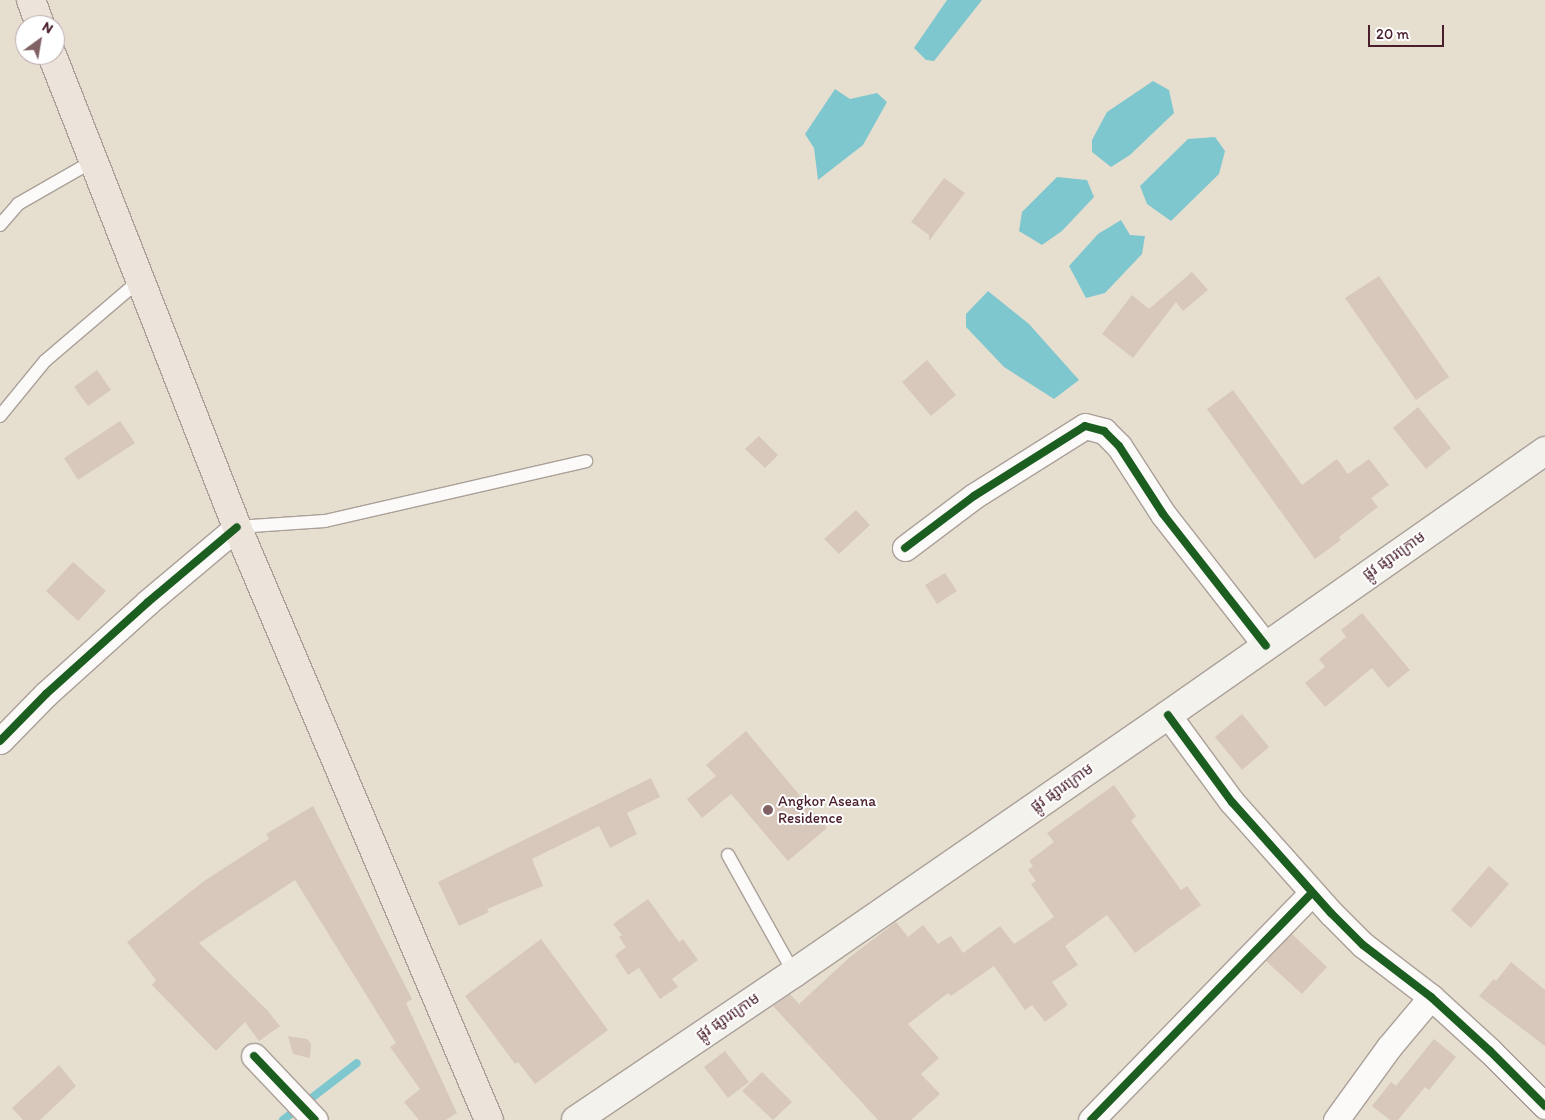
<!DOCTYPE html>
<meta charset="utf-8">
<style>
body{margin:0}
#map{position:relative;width:1545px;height:1120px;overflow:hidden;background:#e6dfcf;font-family:Itim,"Noto Sans Khmer",sans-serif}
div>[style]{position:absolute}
.water>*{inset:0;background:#7fc7cf}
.stream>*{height:8px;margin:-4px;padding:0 4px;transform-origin:4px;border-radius:4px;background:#7fc7cf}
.building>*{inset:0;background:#d8c8bc}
.roads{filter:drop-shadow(1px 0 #aaa099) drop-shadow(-1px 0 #aaa099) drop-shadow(0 1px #aaa099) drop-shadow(0 -1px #aaa099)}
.lane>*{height:12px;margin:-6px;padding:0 6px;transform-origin:6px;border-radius:6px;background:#fbfaf8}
.street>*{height:25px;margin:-12.5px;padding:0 12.5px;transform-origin:12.5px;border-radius:12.5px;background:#fbfaf8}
.secondary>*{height:28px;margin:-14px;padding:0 14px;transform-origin:14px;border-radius:14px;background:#f4f2ed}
.highway>*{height:28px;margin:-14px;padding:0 14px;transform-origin:14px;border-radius:14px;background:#ece4db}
.cycleway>*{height:8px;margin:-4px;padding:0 4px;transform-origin:4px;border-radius:4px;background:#1b5e20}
.dots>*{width:14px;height:14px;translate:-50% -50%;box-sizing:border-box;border:2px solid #fff;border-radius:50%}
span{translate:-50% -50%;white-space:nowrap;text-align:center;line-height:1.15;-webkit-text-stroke:4px #fff;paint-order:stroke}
.street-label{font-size:15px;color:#4a1f2b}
.poi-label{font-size:15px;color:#4a1f2b}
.left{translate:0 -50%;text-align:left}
.north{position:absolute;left:15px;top:15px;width:50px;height:50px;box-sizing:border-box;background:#fff;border:1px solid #b7a5aa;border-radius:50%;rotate:32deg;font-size:14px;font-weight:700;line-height:20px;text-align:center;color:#4a1f2b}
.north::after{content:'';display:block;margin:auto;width:18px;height:22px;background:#816264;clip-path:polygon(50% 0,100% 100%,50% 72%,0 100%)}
.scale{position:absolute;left:1368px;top:25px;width:76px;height:22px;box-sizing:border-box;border:2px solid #4a1f2b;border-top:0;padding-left:6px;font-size:15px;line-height:18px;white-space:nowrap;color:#4a1f2b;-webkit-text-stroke:4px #fff;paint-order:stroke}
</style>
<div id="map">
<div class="water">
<i style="clip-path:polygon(947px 0,982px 0,934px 61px,926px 60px,914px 48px)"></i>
<i style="clip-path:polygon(1153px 81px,1169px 90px,1174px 113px,1130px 155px,1111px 167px,1092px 152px,1092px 140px,1107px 112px)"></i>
<i style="clip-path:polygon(835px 89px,850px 99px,877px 93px,887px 102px,863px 145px,818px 180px,814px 148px,805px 134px)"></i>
<i style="clip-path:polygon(1215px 137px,1225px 151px,1219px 174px,1171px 221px,1147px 204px,1140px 186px,1188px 139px)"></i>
<i style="clip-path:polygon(1057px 177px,1087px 180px,1094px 197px,1062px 231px,1042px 245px,1019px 231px,1022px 212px)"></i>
<i style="clip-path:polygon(1121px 220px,1130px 235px,1145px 236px,1142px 254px,1105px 293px,1086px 298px,1069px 266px,1098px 234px)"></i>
<i style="clip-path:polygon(988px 291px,1029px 324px,1079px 380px,1054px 399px,1004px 367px,966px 327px,966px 314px)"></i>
</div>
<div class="stream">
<i style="left:283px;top:1120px;width:93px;rotate:-37.6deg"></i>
</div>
<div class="building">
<i style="clip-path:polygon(944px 178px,965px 193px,929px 241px,929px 235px,911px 222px)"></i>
<i style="clip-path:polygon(1192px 272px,1208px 290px,1183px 311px,1176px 302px,1133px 358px,1102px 334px,1132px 295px,1149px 309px)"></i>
<i style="clip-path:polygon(1379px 276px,1449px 377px,1416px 400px,1345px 298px)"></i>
<i style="clip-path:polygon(927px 360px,956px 395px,931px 416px,902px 382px)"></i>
<i style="clip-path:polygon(97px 370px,111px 390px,88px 406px,74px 387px)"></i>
<i style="clip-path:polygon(1233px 390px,1302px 485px,1337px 459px,1348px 474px,1369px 459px,1389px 485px,1371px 498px,1378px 507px,1339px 537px,1341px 540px,1315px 559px,1207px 409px)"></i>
<i style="clip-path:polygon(1418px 407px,1451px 448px,1426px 469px,1393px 428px)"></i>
<i style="clip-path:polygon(120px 421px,135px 443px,78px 480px,64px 458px)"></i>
<i style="clip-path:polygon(759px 436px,778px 455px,765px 468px,745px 449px)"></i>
<i style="clip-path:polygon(856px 510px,870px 525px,839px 554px,824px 539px)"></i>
<i style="clip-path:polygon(73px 562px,106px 591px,78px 621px,46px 591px)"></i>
<i style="clip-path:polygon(945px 573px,957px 591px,937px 604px,925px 585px)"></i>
<i style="clip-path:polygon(1362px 613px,1410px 670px,1388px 688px,1372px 668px,1325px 707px,1305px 683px,1325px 667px,1319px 659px,1346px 637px,1341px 630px)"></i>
<i style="clip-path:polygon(1242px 714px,1269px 747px,1242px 770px,1215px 737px)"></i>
<i style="clip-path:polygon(746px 731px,827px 828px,788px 861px,731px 794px,702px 818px,687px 799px,716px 776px,706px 765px)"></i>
<i style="clip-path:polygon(651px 778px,660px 797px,627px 813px,637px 834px,610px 848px,599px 826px,532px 859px,543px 886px,487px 909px,489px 912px,459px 926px,438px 882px)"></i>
<i style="clip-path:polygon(1114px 785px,1136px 816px,1131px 821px,1181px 890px,1187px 886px,1201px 905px,1135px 953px,1107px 915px,1065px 946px,1078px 965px,1052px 982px,1068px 1005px,1045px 1022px,1032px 1005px,1025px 1010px,994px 966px,951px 996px,948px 993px,908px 1024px,939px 1058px,921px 1074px,940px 1094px,911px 1120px,878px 1120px,773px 1006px,790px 994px,799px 1004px,850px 957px,896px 922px,908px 937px,923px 925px,938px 944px,951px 936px,963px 953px,1000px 926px,1014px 944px,1054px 917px,1031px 884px,1036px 881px,1028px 870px,1033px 866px,1029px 861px,1054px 842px,1047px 833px)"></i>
<i style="clip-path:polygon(313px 806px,412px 999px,406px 1003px,457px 1113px,446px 1120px,419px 1120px,404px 1102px,420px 1089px,390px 1047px,396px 1043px,295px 880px,199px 943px,267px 1010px,280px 1026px,259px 1041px,245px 1022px,216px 1051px,152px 985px,156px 980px,127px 942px,204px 881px,269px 839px,266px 834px)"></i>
<i style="clip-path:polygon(1489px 866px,1509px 884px,1471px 928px,1451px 910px)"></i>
<i style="clip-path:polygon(648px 899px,679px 942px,683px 939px,698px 960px,672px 979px,678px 987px,660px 999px,639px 968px,628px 975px,615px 955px,626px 947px,619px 937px,622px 935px,613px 924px)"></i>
<i style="clip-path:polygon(1292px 934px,1327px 967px,1302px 994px,1266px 961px)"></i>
<i style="clip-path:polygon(541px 939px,608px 1030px,535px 1084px,518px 1062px,515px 1064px,465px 996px)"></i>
<i style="clip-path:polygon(1511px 962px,1545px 990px,1545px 1046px,1479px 996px,1494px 979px,1496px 981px)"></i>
<i style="clip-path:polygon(288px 1036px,307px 1039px,311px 1044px,310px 1058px,293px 1054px)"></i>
<i style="clip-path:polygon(1434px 1039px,1456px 1057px,1429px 1090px,1425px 1087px,1398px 1120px,1390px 1120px,1372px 1106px,1391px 1082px,1396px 1086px)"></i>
<i style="clip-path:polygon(725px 1051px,749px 1082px,728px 1098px,704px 1067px)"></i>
<i style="clip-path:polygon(59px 1065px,76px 1086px,40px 1120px,23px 1120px,12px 1108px)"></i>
<i style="clip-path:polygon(762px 1072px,792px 1102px,773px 1120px,742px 1091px)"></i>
</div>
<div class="roads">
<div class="lane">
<i style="left:0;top:225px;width:28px;rotate:-49deg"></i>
<i style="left:18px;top:204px;width:86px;rotate:-29.8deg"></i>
<i style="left:0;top:416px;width:71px;rotate:-50.7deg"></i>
<i style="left:45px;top:361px;width:125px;rotate:-40.5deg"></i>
<i style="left:237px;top:527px;width:88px;rotate:-3.9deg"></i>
<i style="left:325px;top:521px;width:268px;rotate:-12.9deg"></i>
<i style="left:728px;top:855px;width:135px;rotate:60.8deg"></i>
</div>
<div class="street">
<i style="left:905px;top:548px;width:86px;rotate:-37deg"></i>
<i style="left:974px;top:496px;width:131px;rotate:-32.2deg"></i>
<i style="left:1085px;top:426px;width:20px;rotate:15deg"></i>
<i style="left:1104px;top:431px;width:21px;rotate:45deg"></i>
<i style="left:1119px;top:446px;width:81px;rotate:57.1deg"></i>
<i style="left:1163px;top:514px;width:167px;rotate:52deg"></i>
<i style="left:1168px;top:715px;width:108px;rotate:53.7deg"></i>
<i style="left:1232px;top:802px;width:149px;rotate:48.3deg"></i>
<i style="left:1331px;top:913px;width:45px;rotate:45deg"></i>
<i style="left:1363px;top:945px;width:86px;rotate:37.4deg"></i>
<i style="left:1431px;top:997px;width:80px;rotate:42.5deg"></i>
<i style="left:1490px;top:1051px;width:78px;rotate:45deg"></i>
<i style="left:0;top:741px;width:66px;rotate:-45.6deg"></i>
<i style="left:46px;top:694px;width:137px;rotate:-42deg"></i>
<i style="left:148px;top:602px;width:116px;rotate:-40.1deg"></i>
<i style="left:254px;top:1056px;width:88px;rotate:46.4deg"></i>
<i style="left:1091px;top:1120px;width:317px;rotate:-45.8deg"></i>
<i style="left:1336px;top:1120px;width:90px;rotate:-54deg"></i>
<i style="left:1389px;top:1047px;width:65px;rotate:-50deg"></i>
</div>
<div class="secondary">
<i style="left:576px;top:1120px;width:263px;rotate:-34deg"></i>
<i style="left:794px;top:973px;width:454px;rotate:-34.6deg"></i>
<i style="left:1168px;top:715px;width:460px;rotate:-35deg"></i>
</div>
<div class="highway">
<i style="left:31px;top:0;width:27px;rotate:70deg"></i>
<i style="left:52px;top:55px;width:507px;rotate:68.6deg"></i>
<i style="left:237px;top:527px;width:644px;rotate:66.98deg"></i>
</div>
</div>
<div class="cycleway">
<i style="left:905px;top:548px;width:86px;rotate:-37deg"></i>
<i style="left:974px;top:496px;width:131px;rotate:-32.2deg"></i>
<i style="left:1085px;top:426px;width:20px;rotate:15deg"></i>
<i style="left:1104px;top:431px;width:21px;rotate:45deg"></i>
<i style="left:1119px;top:446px;width:81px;rotate:57.1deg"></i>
<i style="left:1163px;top:514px;width:167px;rotate:52deg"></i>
<i style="left:1168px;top:715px;width:108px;rotate:53.7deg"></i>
<i style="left:1232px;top:802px;width:149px;rotate:48.3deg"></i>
<i style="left:1331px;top:913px;width:45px;rotate:45deg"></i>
<i style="left:1363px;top:945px;width:86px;rotate:37.4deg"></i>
<i style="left:1431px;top:997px;width:80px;rotate:42.5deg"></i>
<i style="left:1490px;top:1051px;width:78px;rotate:45deg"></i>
<i style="left:0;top:741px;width:66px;rotate:-45.6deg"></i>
<i style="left:46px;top:694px;width:137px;rotate:-42deg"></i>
<i style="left:148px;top:602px;width:116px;rotate:-40.1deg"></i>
<i style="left:254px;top:1056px;width:88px;rotate:46.4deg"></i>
<i style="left:1091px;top:1120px;width:317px;rotate:-45.8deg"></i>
</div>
<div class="dots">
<i style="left:768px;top:810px;background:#816264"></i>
</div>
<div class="street-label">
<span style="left:1394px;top:556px;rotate:-35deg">ផ្លូវ ផ្សារក្រោម</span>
<span style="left:1062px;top:788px;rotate:-35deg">ផ្លូវ ផ្សារក្រោម</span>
<span style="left:728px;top:1017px;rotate:-34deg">ផ្លូវ ផ្សារក្រោម</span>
</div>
<div class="poi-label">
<span class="left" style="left:778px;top:810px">Angkor Aseana<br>Residence</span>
</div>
<div class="north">N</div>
<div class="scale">20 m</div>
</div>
